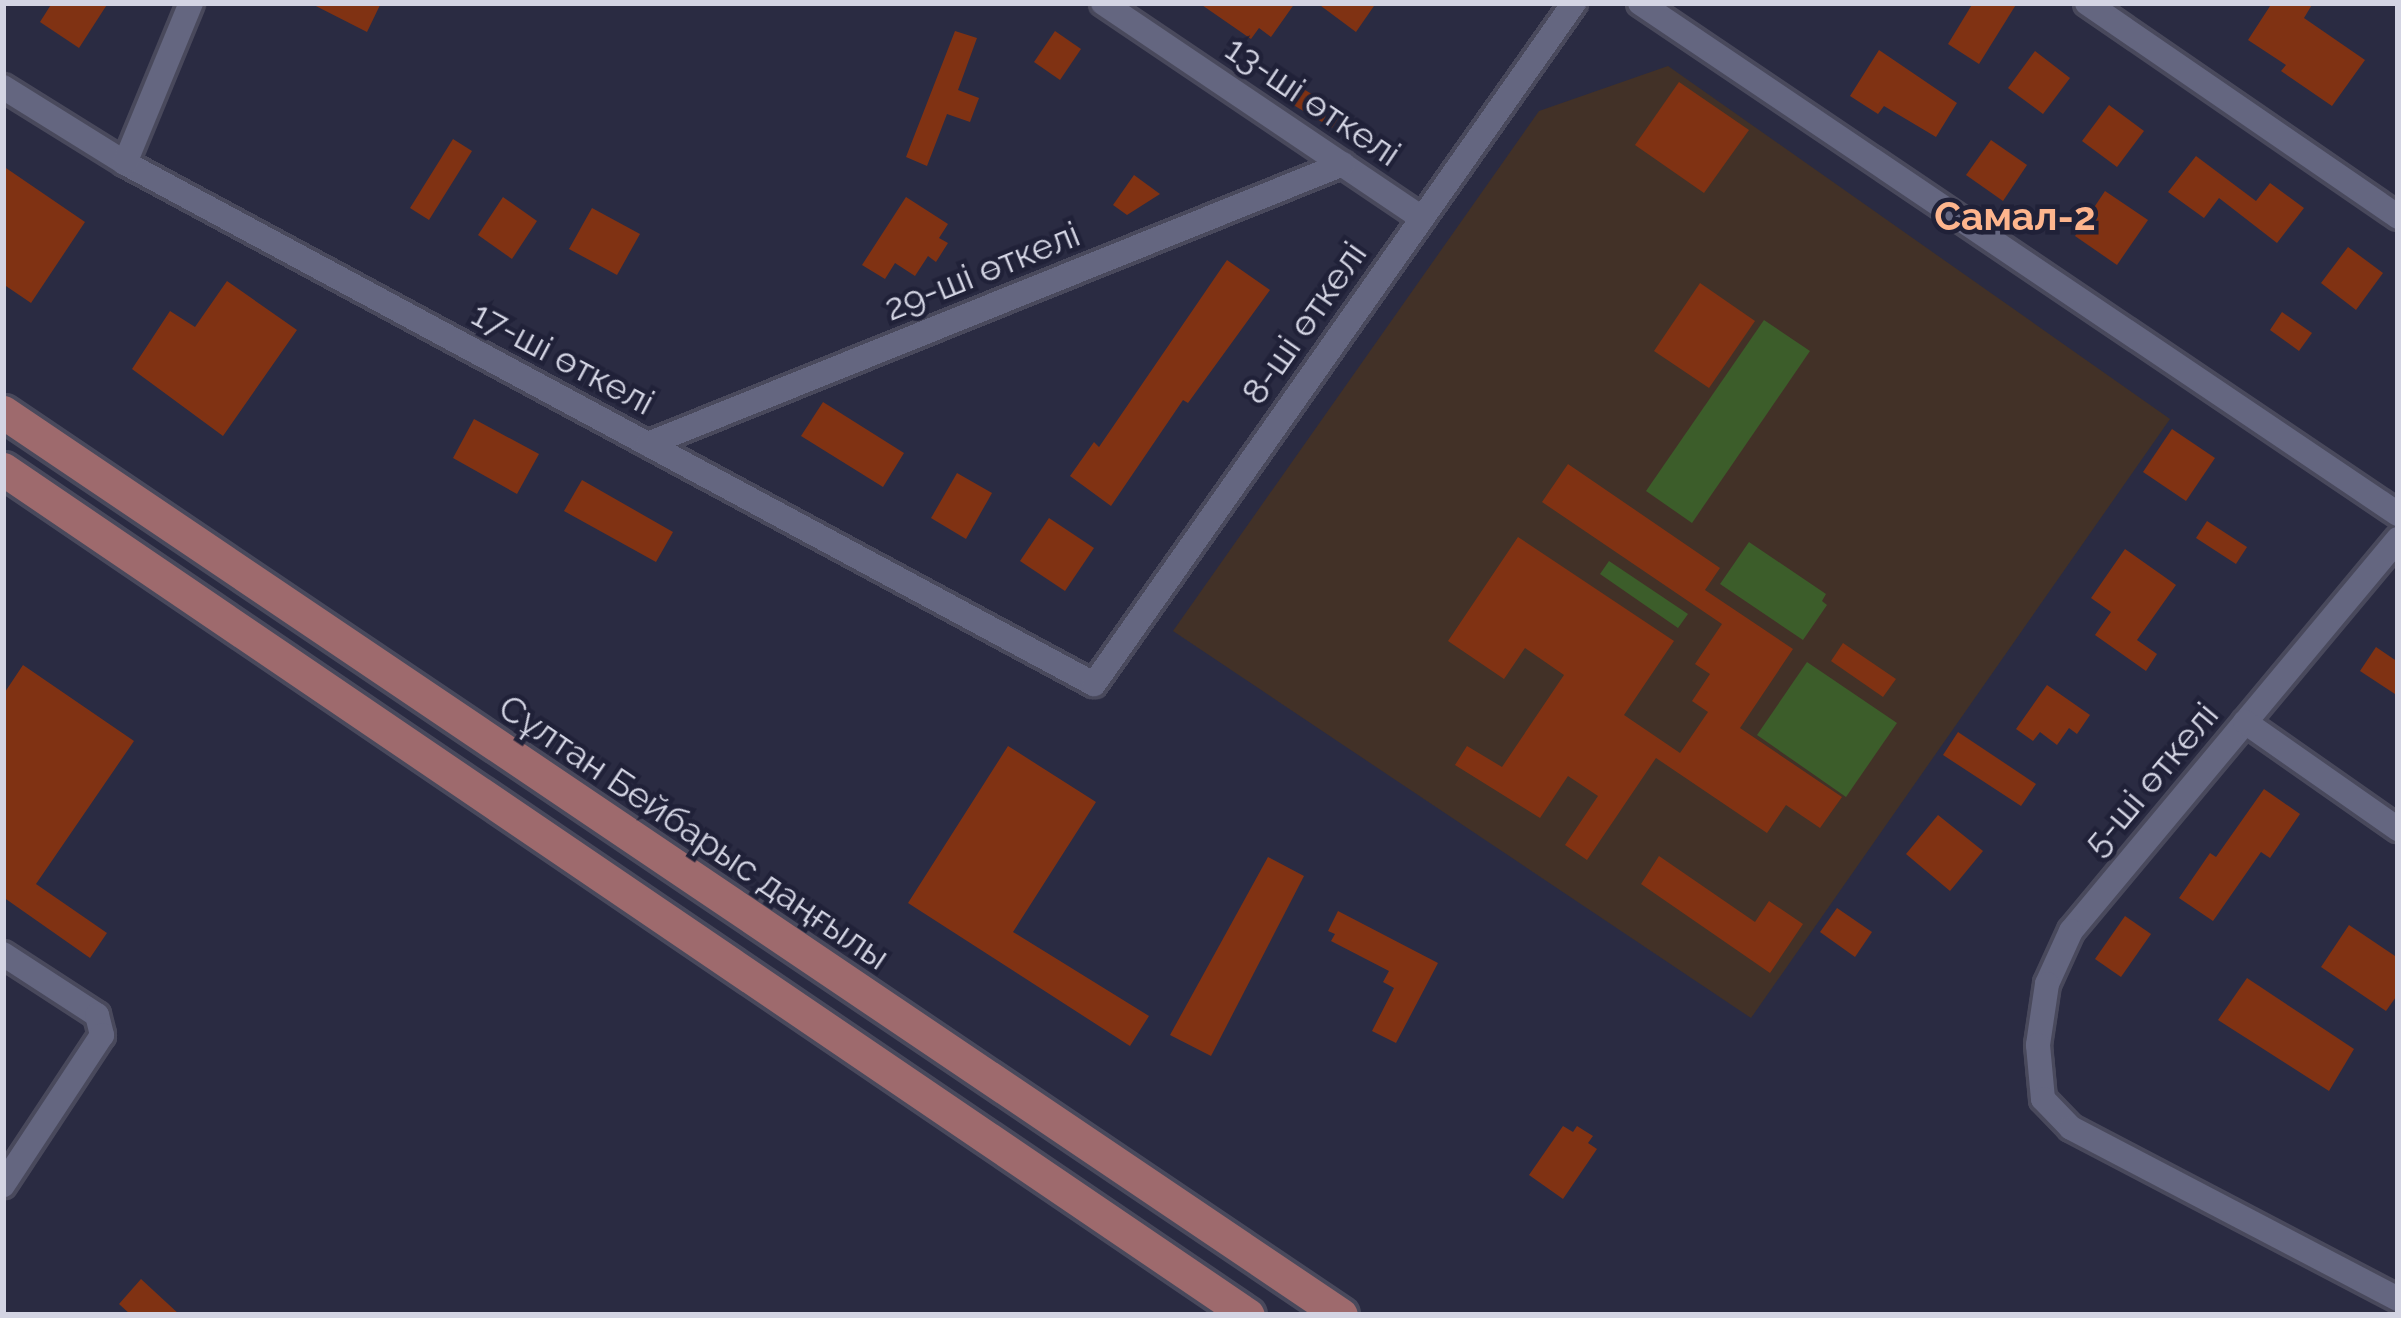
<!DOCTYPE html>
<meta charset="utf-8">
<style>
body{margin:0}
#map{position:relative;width:2401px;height:1318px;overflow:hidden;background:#2a2b42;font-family:Raleway,sans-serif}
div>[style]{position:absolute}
.commercial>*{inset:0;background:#423127}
.green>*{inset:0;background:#3c5d2a}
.building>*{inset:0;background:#803213}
.roads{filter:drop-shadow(3px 0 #49495c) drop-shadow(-3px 0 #49495c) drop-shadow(0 3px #49495c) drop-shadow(0 -3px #49495c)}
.minor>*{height:24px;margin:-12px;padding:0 12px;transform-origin:12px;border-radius:12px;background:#646680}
.major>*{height:33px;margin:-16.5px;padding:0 16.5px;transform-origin:16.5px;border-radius:16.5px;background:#9e6a6d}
span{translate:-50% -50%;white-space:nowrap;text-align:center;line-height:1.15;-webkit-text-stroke:9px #202138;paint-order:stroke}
.street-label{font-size:36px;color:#d3d4e3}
.neighbourhood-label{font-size:39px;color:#feb58d;font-weight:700}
.frame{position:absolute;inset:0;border:6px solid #d3d4e3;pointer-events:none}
</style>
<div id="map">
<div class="commercial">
<i style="clip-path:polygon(1668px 66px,2170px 419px,1751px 1018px,1173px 631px,1539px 111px)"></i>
</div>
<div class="green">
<i style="clip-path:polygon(1764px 320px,1810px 351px,1692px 523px,1646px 491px)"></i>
<i style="clip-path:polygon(1749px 542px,1826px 594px,1822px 601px,1827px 605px,1803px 640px,1720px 584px)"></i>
<i style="clip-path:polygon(1609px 561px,1688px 614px,1678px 628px,1600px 574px)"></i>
<i style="clip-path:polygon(1807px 662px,1897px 723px,1846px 797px,1757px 735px)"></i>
</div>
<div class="building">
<i style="clip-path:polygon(52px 3px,108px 3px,79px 48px,40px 22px)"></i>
<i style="clip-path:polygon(310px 3px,381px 3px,367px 32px)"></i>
<i style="clip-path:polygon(1199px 3px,1295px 3px,1271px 37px,1259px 28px,1251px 39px)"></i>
<i style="clip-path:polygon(1317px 3px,1376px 3px,1356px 32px)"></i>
<i style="clip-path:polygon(1973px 3px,2017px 3px,1979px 64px,1948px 44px)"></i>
<i style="clip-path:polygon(2272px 3px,2313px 3px,2304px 18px,2365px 60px,2332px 106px,2281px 71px,2286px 65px,2248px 40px)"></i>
<i style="clip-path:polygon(955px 31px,977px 38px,958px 90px,979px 98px,970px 122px,947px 114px,927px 166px,906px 157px)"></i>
<i style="clip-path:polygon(1055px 31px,1081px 49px,1060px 80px,1034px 62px)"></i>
<i style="clip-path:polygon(1879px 50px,1957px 103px,1936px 137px,1884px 106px,1878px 114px,1850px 96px)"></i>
<i style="clip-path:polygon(2035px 51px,2070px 78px,2043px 114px,2008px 88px)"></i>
<i style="clip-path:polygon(1679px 82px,1749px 130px,1704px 193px,1635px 145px)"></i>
<i style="clip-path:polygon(1300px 87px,1342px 112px,1332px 128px,1290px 103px)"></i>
<i style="clip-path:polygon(2109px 105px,2144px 131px,2117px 167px,2082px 141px)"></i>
<i style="clip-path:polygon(453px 139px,472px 151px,429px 220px,410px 208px)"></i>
<i style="clip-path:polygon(1991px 140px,2027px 165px,2003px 201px,1966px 175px)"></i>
<i style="clip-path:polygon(2196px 156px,2256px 201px,2270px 183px,2304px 208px,2277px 243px,2219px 198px,2204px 218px,2168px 192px)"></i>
<i style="clip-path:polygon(3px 166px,85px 222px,31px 303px,3px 284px)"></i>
<i style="clip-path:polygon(1134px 175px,1160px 194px,1127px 215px,1113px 205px)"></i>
<i style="clip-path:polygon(2105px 191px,2148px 220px,2117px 265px,2075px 236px)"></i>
<i style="clip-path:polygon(503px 197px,537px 221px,512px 259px,478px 235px)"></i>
<i style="clip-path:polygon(906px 197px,948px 224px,939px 238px,948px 243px,936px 262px,928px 256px,915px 276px,895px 263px,885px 279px,862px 265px)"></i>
<i style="clip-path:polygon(592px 208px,640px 234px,617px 275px,569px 249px)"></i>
<i style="clip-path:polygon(2348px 247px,2383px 273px,2356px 310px,2321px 283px)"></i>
<i style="clip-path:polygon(1227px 260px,1270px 290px,1188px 403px,1183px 400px,1111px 506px,1070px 476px,1094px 442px,1099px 447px)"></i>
<i style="clip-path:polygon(227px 281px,297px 330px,223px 436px,132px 369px,170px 311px,195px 327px)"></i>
<i style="clip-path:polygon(1700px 283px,1755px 321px,1709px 388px,1654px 351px)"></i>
<i style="clip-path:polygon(2282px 312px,2312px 333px,2299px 351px,2270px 330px)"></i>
<i style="clip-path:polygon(823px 402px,904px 453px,883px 487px,801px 436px)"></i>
<i style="clip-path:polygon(474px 419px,539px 454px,517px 494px,453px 458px)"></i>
<i style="clip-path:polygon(2172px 429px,2215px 458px,2186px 501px,2143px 472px)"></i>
<i style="clip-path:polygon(1568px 464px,1720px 568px,1705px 590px,1793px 649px,1740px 728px,1842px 797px,1820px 828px,1786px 805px,1767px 833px,1656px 758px,1587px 860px,1565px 845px,1598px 796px,1568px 776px,1540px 818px,1455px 765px,1467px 746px,1502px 767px,1564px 675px,1525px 648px,1504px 679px,1448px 641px,1518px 537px,1674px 641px,1624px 715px,1680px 753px,1708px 712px,1692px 701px,1710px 674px,1695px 664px,1722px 624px,1542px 502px)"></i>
<i style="clip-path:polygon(957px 473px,992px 493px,966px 539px,931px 518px)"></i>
<i style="clip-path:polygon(582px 480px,673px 532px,656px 562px,564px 511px)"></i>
<i style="clip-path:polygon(1049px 518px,1094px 548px,1065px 591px,1020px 561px)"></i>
<i style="clip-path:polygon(2207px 521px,2247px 547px,2236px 564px,2196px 538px)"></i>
<i style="clip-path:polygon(2125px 549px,2176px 585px,2137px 640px,2157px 654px,2146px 671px,2095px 635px,2111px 612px,2091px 598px)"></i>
<i style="clip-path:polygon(1843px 643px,1896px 679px,1883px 697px,1831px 661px)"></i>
<i style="clip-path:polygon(2376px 647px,2398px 662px,2398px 696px,2360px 671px)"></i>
<i style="clip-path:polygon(23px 665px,134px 741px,36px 884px,107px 933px,90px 958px,3px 897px,3px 695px)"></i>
<i style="clip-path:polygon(2047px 685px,2090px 715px,2077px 734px,2069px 728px,2057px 745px,2040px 732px,2033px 741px,2016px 729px)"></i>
<i style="clip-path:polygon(1958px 732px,2036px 784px,2021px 806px,1943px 755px)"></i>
<i style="clip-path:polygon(1008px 746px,1096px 802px,1013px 932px,1149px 1016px,1130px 1046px,908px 903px)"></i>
<i style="clip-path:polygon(2264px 789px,2300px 814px,2270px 858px,2261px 852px,2213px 921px,2179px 898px,2210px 853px,2216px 857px)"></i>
<i style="clip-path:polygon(1938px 815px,1983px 851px,1950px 891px,1906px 854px)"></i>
<i style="clip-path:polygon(1659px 856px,1755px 922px,1769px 901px,1803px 924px,1770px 973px,1641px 884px)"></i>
<i style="clip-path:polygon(1268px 857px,1304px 876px,1211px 1056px,1170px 1035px)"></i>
<i style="clip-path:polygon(1837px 908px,1872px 932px,1855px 957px,1820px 932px)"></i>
<i style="clip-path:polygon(1338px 911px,1438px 963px,1396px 1043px,1372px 1031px,1394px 988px,1383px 982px,1389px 971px,1331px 941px,1335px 934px,1328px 931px)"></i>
<i style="clip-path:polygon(2125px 916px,2151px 934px,2121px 977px,2095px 959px)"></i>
<i style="clip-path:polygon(2349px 925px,2398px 958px,2398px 994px,2386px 1011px,2321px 967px)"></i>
<i style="clip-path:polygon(2247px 978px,2354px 1049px,2329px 1091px,2218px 1020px)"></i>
<i style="clip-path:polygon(1563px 1126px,1573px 1132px,1577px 1126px,1593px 1136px,1588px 1143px,1597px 1149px,1563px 1199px,1529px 1175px)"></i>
<i style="clip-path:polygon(141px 1279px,180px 1315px,131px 1315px,119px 1304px)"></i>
</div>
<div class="roads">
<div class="minor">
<i style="left:1103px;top:3px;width:385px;rotate:34deg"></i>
<i style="left:1640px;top:3px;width:914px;rotate:33.99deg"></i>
<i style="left:2087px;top:3px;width:378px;rotate:34.5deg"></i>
<i style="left:3px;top:87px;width:144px;rotate:31.9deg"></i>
<i style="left:125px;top:163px;width:1100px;rotate:28.27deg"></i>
<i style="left:1094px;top:684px;width:833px;rotate:-54.82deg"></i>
<i style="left:125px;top:163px;width:173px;rotate:-67.6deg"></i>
<i style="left:648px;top:444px;width:749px;rotate:-21.94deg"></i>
<i style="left:2398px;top:539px;width:510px;rotate:129.83deg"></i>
<i style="left:2071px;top:931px;width:58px;rotate:114.4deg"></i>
<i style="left:2047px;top:984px;width:62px;rotate:98.4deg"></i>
<i style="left:2038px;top:1045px;width:54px;rotate:84.7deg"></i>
<i style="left:2043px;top:1099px;width:40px;rotate:46deg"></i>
<i style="left:2071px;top:1128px;width:369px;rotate:27.6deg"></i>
<i style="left:2245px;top:722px;width:187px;rotate:35deg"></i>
<i style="left:3px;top:954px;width:112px;rotate:33deg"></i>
<i style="left:97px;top:1015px;width:21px;rotate:76deg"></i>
<i style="left:102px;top:1035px;width:180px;rotate:123.4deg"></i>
</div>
<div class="major">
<i style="left:3px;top:412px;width:1614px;rotate:34.01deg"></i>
<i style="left:3px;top:469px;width:1505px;rotate:34.2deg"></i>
</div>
</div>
<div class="street-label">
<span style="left:1313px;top:101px;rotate:34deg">13-ші өткелі</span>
<span style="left:982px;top:271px;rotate:-22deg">29-ші өткелі</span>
<span style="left:1304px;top:323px;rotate:-55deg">8-ші өткелі</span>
<span style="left:563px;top:358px;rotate:28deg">17-ші өткелі</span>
<span style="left:2151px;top:779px;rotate:-50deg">5-ші өткелі</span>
<span style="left:694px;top:832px;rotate:34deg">Сұлтан Бейбарыс даңғылы</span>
</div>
<div class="neighbourhood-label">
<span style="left:2015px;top:216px">Самал-2</span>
</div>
<div class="frame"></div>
</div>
